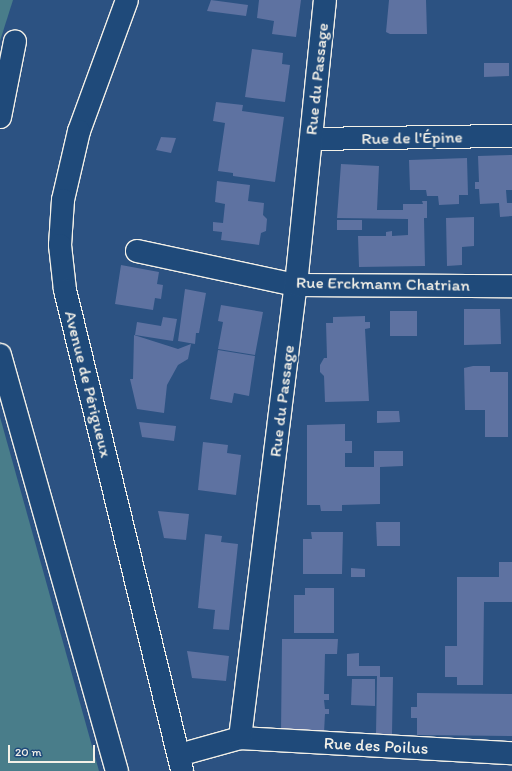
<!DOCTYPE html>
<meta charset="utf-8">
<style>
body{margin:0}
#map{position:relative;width:512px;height:771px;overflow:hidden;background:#2c5282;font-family:Itim,sans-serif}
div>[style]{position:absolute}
.green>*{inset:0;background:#497d8a}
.building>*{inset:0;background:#5e72a1}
.roads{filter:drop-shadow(1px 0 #f4f1e8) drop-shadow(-1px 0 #f4f1e8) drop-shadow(0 1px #f4f1e8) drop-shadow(0 -1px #f4f1e8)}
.street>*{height:22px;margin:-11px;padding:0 11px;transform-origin:11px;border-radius:11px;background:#1f4a7a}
.secondary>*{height:22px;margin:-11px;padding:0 11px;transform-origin:11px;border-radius:11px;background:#1f4a7a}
span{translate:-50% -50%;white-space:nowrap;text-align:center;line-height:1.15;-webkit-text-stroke:4px #1f4a7a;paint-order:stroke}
.street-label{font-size:17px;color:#f4f1e8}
.scale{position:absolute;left:8px;top:745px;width:87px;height:18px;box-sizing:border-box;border:2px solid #f4f1e8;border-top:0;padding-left:5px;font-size:12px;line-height:14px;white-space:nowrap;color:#f4f1e8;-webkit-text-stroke:3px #1f4a7a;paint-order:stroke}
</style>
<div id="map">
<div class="green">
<i style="clip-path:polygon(0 0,13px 0,0 41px)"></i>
<i style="clip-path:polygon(0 417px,99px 771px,0 771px)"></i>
</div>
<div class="building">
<i style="clip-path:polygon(211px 0,248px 5px,246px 16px,207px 11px)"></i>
<i style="clip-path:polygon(259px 0,301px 0,296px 37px,272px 34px,274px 21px,257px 18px)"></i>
<i style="clip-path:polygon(389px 0,426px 0,427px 34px,390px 34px,386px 32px)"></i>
<i style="clip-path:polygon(252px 49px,283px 53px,282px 64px,290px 65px,285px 102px,245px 97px)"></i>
<i style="clip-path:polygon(484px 63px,509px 63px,509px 76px,484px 77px)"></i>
<i style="clip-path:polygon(216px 102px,243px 105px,242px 111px,284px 117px,275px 182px,233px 176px,233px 173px,218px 171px,225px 123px,213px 121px)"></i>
<i style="clip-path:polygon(161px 137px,176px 138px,171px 153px,156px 150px)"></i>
<i style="clip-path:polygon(512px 155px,512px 190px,506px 190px,507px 203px,512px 203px,512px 216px,500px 217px,499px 203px,480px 204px,479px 189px,475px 189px,475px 182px,479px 182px,478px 156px)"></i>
<i style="clip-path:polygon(467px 158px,468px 195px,459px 195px,459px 204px,439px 205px,438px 196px,427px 196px,426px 190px,410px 190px,409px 160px)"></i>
<i style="clip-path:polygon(341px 164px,379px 166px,377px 210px,403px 210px,403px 204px,423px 204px,422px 201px,427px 201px,427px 218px,424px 218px,425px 266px,359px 267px,358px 236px,386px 236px,386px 232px,392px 231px,392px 236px,408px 235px,408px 219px,337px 218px)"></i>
<i style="clip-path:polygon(217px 181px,250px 185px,248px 201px,264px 203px,263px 215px,267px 219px,266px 231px,261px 233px,259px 245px,221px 240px,222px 232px,213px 231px,213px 222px,223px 223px,225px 204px,215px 202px)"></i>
<i style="clip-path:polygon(474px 217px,474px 246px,462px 247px,462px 265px,447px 266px,446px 218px)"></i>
<i style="clip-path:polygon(337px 220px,362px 220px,362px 230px,337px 230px)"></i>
<i style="clip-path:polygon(121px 265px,159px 272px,157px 284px,163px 285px,161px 299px,155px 298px,153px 310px,115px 304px)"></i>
<i style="clip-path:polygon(185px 289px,206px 293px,199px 333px,196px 333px,195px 344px,178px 341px)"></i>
<i style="clip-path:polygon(221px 305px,263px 312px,255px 355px,218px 349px,223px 322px,218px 321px)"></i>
<i style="clip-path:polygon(464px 309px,500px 309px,501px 344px,464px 345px)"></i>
<i style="clip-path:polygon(390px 311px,417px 311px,417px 336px,390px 336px)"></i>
<i style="clip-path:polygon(365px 316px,365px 322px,370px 322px,370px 328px,365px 329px,369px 401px,325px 402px,324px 376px,320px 372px,320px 365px,324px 358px,327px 358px,326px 323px,333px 323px,333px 317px)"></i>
<i style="clip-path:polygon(163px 317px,177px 319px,173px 341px,135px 335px,137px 322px,161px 326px)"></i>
<i style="clip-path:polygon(134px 335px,178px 349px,191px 344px,188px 359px,178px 365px,167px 385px,164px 413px,137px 409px,130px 379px,133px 379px)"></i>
<i style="clip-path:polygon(218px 350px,255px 356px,249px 396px,234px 393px,232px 403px,210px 399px)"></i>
<i style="clip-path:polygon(473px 366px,490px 366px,490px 372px,508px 372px,508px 437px,485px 437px,485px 410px,465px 410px,464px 368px)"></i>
<i style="clip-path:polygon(377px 411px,399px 411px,400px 422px,377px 423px)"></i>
<i style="clip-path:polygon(139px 422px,176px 426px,174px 441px,142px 437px)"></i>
<i style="clip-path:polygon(345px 424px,345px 441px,352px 441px,352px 453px,345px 453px,345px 467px,374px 467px,374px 451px,403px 451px,403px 466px,380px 467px,380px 504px,342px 505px,342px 511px,321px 511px,320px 505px,307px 505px,307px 425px)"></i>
<i style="clip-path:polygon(203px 442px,228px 445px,227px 453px,241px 455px,236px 495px,198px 490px)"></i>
<i style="clip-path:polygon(158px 511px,189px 514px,186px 540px,164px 538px)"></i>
<i style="clip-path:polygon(376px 522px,400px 522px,400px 546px,377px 546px)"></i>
<i style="clip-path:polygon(311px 532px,343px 532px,342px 574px,303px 574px,303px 539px,312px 539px)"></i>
<i style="clip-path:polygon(205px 534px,222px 536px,221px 542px,238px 544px,229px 630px,213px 629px,215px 610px,198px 608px)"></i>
<i style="clip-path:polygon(499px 562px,512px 562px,512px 602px,484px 602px,483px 685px,457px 685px,457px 677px,445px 677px,445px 646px,457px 646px,457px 577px,499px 577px)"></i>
<i style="clip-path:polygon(351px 568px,365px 569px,365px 577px,351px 577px)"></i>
<i style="clip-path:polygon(305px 588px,334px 588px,334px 633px,294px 633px,294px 595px,305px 595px)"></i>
<i style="clip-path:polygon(282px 639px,338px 639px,337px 654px,325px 654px,324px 694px,329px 694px,329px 700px,324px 700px,325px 709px,329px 709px,329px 714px,325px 714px,324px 733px,281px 733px)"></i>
<i style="clip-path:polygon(187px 651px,229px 656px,226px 681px,192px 678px)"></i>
<i style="clip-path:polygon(359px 653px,359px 666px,380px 666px,380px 677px,393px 677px,392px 734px,376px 734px,377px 676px,347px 676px,347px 654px)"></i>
<i style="clip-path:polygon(352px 679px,375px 679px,375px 706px,351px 705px)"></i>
<i style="clip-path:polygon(417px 693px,512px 694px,512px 736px,417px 735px,417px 718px,411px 718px,411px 707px,417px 707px)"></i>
</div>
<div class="roads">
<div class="street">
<i style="left:0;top:117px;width:77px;rotate:-78.8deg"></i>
<i style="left:312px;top:139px;width:200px;rotate:-0.9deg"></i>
<i style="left:137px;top:251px;width:163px;rotate:12.1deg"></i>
<i style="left:296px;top:285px;width:216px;rotate:0.3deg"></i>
<i style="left:0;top:355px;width:432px;rotate:74.3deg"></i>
<i style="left:240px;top:738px;width:272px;rotate:3.2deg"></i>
<i style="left:179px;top:755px;width:63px;rotate:-15.6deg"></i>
<i style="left:240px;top:738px;width:456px;rotate:-83deg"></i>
<i style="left:296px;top:285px;width:286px;rotate:-84.2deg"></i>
</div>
<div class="secondary">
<i style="left:127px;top:0;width:140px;rotate:110.1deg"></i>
<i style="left:79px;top:131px;width:71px;rotate:103.1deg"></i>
<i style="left:63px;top:200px;width:45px;rotate:93.8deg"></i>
<i style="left:60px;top:245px;width:45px;rotate:83.7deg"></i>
<i style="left:65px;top:290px;width:495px;rotate:76.3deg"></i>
</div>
</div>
<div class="street-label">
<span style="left:317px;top:79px;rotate:-84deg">Rue du Passage</span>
<span style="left:412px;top:138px;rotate:-1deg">Rue de l'Épine</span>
<span style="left:383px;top:284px;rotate:1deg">Rue Erckmann Chatrian</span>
<span style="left:88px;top:384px;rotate:76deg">Avenue de Périgueux</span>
<span style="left:282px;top:401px;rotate:-83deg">Rue du Passage</span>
<span style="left:376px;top:746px;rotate:3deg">Rue des Poilus</span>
</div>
<div class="scale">20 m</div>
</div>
